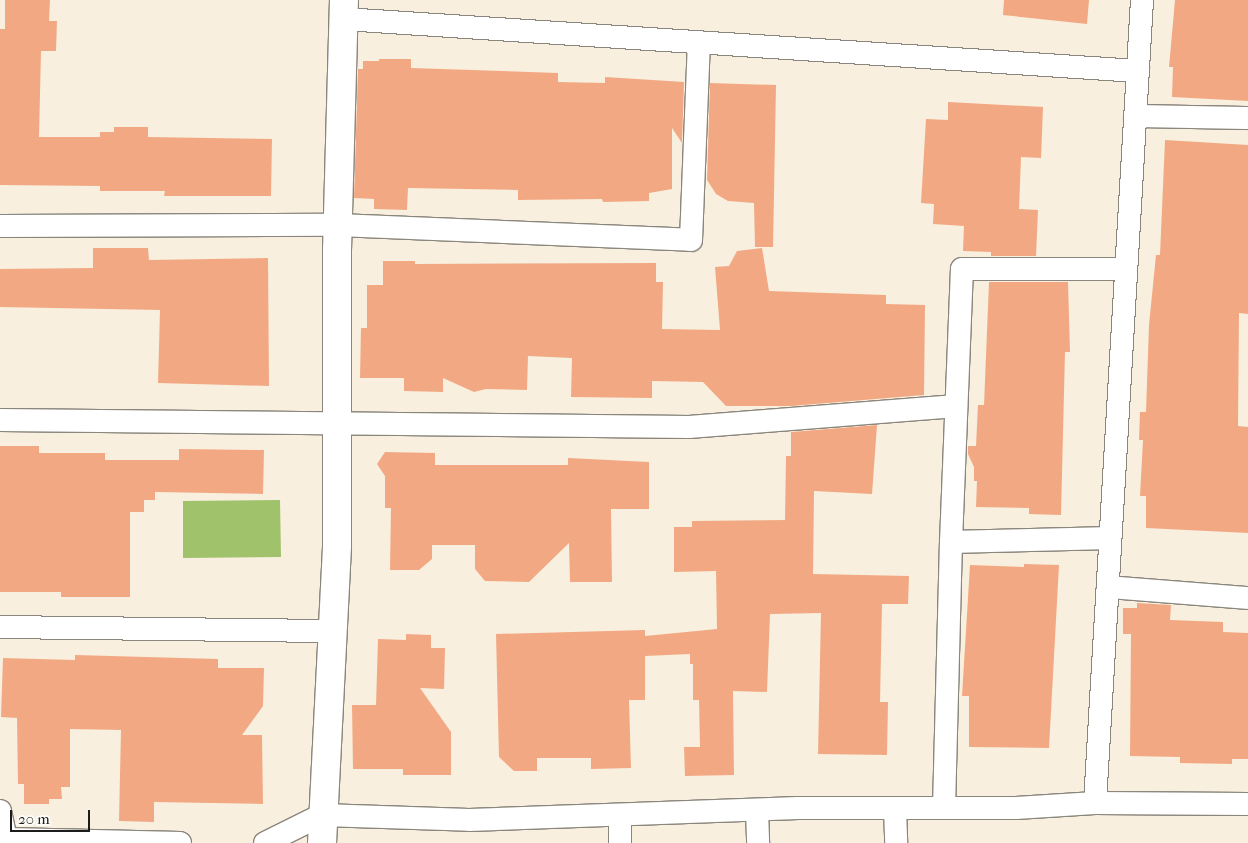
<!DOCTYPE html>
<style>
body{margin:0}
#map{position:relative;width:1248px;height:843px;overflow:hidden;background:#f8efde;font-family:"IM FELL French Canon",serif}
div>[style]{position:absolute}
.green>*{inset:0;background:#a0c26b}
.building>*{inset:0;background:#f2a983}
.roads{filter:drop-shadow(1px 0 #8a867d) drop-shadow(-1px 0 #8a867d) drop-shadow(0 1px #8a867d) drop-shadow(0 -1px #8a867d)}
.street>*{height:22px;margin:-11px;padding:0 11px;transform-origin:11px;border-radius:11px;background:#fff}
.secondary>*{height:28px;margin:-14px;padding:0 14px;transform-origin:14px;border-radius:14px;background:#fff}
span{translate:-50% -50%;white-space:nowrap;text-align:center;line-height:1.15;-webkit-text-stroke:4.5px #fdfcf7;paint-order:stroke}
.scale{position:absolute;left:10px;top:810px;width:80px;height:22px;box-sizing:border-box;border:2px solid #1c1c1c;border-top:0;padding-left:6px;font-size:15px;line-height:18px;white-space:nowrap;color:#1c1c1c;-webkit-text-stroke:4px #fdfcf7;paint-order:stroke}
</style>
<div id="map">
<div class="green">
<i style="clip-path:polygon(280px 500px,281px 557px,183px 558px,183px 501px)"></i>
</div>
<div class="building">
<i style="clip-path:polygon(5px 0,50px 0,49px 21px,57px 21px,56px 51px,41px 51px,39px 137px,100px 137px,100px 132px,114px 132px,114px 127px,148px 127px,148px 137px,272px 139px,271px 196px,164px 196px,165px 191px,100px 191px,100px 186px,0 185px,0 29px,5px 29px)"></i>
<i style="clip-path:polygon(1004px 0,1089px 0,1087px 24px,1003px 15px)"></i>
<i style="clip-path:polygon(1175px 0,1248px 0,1248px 101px,1172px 97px,1173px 67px,1169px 67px)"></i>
<i style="clip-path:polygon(379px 59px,411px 59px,411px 68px,558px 73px,558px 82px,605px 83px,605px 77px,684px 82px,682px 143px,672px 128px,672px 189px,649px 193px,649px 201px,603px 202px,602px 199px,518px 200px,518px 190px,408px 188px,407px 210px,374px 209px,374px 199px,354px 198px,358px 69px,363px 69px,363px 61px,379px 61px)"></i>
<i style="clip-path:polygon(710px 83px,776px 85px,773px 247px,755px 247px,754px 203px,728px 201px,716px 194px,707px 180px)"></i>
<i style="clip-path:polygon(948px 102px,1043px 107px,1041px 158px,1021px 157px,1019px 209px,1038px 210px,1036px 256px,991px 256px,991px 252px,963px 251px,964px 226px,933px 224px,934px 204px,921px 203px,926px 119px,948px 120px)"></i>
<i style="clip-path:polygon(1165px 140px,1248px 145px,1248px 314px,1239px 313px,1238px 426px,1248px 427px,1248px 533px,1146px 528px,1146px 496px,1140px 496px,1143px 440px,1139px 440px,1140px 412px,1146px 412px,1149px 325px,1156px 255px,1160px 255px)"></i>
<i style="clip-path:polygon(93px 248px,148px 248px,149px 260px,268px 258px,269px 386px,158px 383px,160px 310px,0 307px,0 269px,93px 268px)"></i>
<i style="clip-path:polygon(762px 248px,769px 291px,886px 295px,886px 304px,925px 305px,924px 395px,791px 406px,726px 406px,703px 382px,652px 381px,652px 398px,571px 397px,572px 358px,528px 356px,527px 390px,486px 389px,474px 392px,443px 378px,443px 392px,404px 391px,404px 378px,360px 378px,361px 328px,367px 328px,367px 285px,383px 285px,383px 261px,415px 261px,415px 264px,656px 263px,656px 282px,663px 282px,662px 329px,720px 330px,715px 267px,729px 266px,737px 251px)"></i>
<i style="clip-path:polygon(989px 282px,1068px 282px,1070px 352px,1065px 352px,1061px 515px,1029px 514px,1029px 508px,976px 507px,977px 481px,974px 481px,974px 467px,968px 454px,968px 446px,976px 446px,978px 405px,984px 405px)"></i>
<i style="clip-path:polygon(877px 425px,872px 494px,814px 491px,813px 574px,909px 576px,908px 604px,882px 604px,880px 702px,888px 702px,887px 755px,818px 754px,821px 613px,770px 614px,767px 692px,733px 691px,734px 775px,685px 776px,684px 747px,700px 747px,699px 700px,693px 700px,693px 664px,690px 664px,690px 654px,645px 656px,645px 700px,629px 700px,631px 768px,591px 769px,591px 758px,537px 758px,537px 771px,514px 771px,499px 757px,496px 634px,645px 630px,645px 636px,717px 629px,716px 571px,674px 572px,674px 527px,692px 527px,692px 521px,785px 520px,786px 456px,791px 456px,791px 432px)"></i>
<i style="clip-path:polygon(0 446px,39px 446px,39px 453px,105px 453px,105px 460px,179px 460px,179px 449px,264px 450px,263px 494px,155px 492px,155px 500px,144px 500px,144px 512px,130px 512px,130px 597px,61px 597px,61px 592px,0 592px)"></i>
<i style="clip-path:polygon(385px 452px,435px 453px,435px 465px,568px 465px,568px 458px,649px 462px,649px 509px,611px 509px,612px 582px,570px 582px,569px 543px,529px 582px,485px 581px,475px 569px,475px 545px,432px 545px,432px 559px,419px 570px,390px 570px,391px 508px,385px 508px,385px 476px,377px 464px)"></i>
<i style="clip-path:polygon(1024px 564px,1059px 565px,1049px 748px,969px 747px,969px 696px,962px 696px,970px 565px,1024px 567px)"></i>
<i style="clip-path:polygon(1137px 603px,1171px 605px,1170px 620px,1223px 622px,1223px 632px,1248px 633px,1248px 759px,1232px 759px,1232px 764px,1180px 763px,1180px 757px,1130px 756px,1131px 634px,1123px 634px,1123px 608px,1137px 608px)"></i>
<i style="clip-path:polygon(406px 634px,431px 635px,431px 648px,445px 648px,444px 689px,420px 688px,451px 732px,451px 775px,403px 775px,403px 769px,353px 769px,352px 705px,376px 705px,378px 639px,406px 640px)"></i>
<i style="clip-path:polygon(75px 655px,218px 659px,218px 668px,264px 668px,263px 706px,242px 735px,262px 735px,263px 804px,154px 802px,154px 822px,119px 821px,121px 730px,70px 729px,70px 787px,61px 787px,62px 799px,49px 799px,49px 804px,24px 804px,24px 784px,18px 784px,17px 718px,1px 717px,3px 658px,75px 660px)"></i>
</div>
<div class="roads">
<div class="street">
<i style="left:344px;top:19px;width:796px;rotate:3.75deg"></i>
<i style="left:1135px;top:116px;width:113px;rotate:1deg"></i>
<i style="left:0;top:226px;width:338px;rotate:-0.2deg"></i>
<i style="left:338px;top:225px;width:353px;rotate:2.4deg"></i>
<i style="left:691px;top:240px;width:198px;rotate:-87.7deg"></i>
<i style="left:0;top:420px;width:689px;rotate:0.58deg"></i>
<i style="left:689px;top:427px;width:268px;rotate:-4.5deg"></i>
<i style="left:951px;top:542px;width:273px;rotate:-87.7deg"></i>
<i style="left:962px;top:269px;width:164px"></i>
<i style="left:1108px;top:587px;width:140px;rotate:4.5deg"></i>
<i style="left:0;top:627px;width:333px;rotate:0.7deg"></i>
<i style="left:1095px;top:803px;width:804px;rotate:-86.65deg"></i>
<i style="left:895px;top:808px;width:35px;rotate:88deg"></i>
<i style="left:944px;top:808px;width:266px;rotate:-88.5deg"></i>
<i style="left:951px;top:542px;width:159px;rotate:-1.4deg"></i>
<i style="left:757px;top:810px;width:33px;rotate:88deg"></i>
<i style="left:0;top:811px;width:33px;rotate:78deg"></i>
<i style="left:620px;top:815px;width:28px;rotate:90deg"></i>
<i style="left:8px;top:839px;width:172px;rotate:1.3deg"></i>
<i style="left:265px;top:843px;width:64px;rotate:-26.2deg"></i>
<i style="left:322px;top:815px;width:147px;rotate:1.9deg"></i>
<i style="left:469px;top:820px;width:329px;rotate:-2.1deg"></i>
<i style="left:798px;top:808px;width:218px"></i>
<i style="left:1016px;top:808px;width:79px;rotate:-3.6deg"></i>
<i style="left:1095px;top:803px;width:153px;rotate:0.4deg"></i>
</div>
<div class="secondary">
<i style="left:322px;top:843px;width:298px;rotate:-87.1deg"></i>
<i style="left:337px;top:545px;width:295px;rotate:-90deg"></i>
<i style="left:337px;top:250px;width:250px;rotate:-88.4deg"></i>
</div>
</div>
<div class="scale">20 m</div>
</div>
